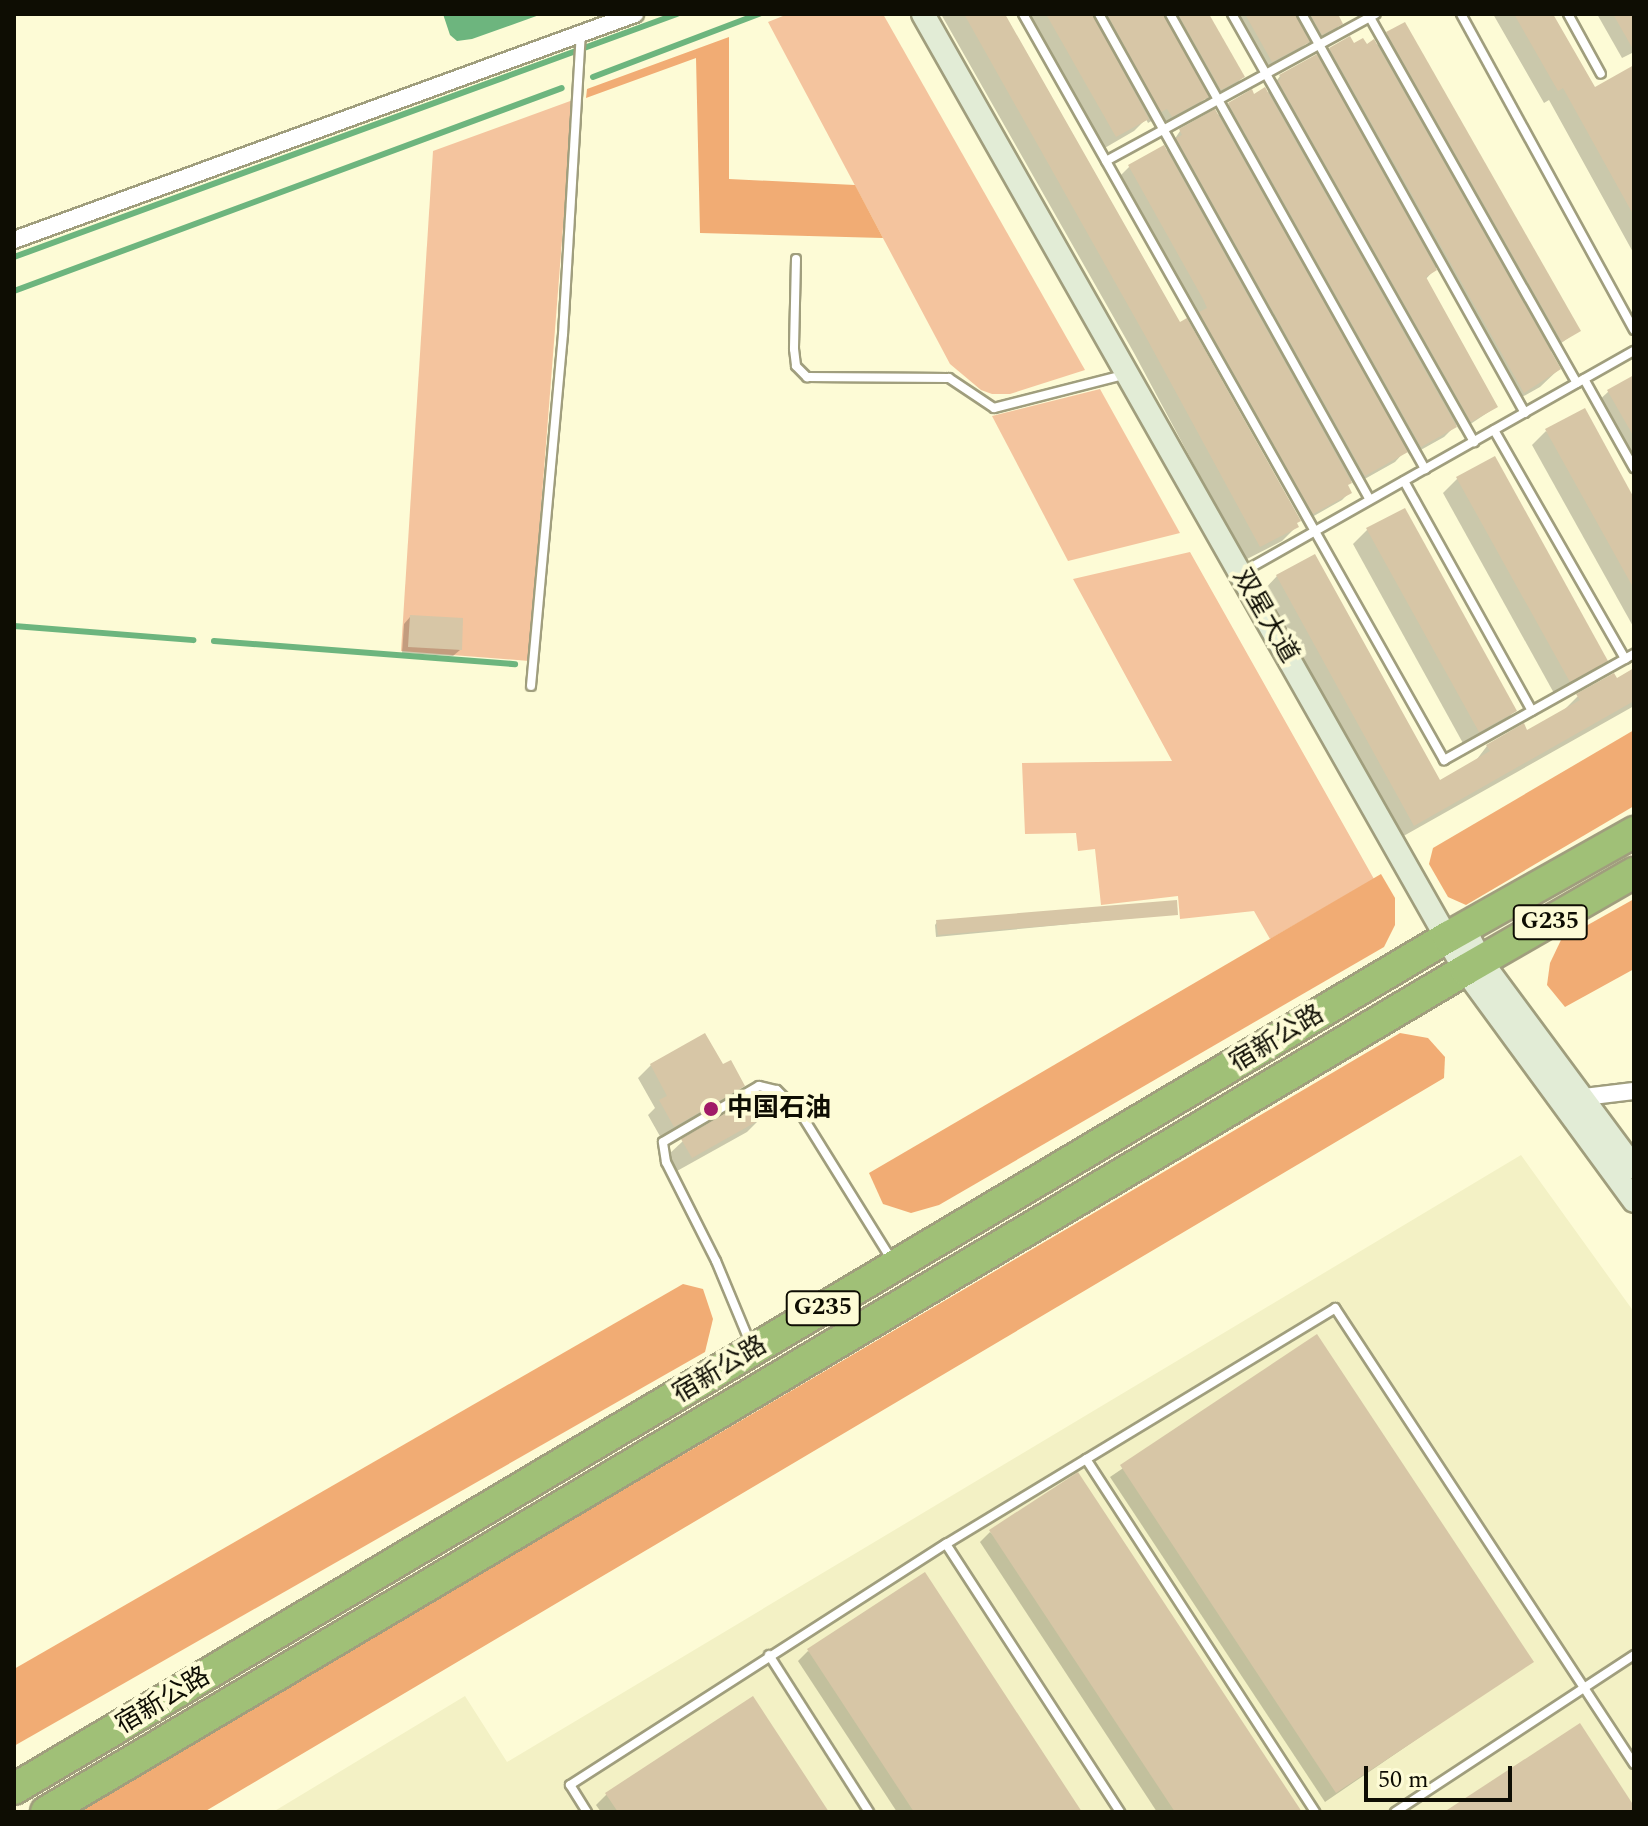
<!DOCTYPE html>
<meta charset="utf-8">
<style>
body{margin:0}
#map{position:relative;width:1648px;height:1826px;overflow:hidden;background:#fdfbd6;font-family:Spectral,"Noto Sans SC",serif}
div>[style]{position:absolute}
.built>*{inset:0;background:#f3f1c5}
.green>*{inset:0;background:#f4c49e}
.forest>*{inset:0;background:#f1ac74}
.water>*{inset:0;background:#6db57e}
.shadow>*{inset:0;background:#0003}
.stream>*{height:6px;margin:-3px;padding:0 3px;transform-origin:3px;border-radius:3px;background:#6db57e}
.building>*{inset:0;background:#d7c6a6}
.roads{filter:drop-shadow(2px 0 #a09e7d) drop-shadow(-2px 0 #a09e7d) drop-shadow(0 2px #a09e7d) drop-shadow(0 -2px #a09e7d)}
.lane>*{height:8px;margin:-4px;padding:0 4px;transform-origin:4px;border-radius:4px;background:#fff}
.street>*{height:16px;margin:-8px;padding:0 8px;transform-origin:8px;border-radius:8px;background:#fff}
.secondary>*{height:22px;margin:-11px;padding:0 11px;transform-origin:11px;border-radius:11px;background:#e2ecd6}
.highway>*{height:30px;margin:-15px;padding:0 15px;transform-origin:15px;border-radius:15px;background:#a0c077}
.dots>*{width:22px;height:22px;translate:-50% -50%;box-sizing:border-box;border:4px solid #fdfbd6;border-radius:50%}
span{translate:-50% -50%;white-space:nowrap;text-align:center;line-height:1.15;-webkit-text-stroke:8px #fdfbd6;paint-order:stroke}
.shield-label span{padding:2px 6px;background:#fdfbd6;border:2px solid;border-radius:6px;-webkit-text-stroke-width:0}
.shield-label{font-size:24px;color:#0e0d03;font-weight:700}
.street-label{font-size:26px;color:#0e0d03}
.poi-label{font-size:26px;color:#0e0d03;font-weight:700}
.left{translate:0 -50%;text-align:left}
.frame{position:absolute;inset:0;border:16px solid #0e0d03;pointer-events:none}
.scale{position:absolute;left:1364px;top:1766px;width:148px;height:36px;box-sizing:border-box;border:4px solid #0e0d03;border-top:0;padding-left:10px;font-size:24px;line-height:28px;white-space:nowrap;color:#0e0d03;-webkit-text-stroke:6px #fdfbd6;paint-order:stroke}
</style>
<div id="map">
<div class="built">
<i style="clip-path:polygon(1521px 1155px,1634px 1312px,1634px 1812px,273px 1812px,465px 1696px,507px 1762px)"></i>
</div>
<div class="green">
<i style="clip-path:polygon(788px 14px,883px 14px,1085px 370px,1010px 394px,992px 394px,981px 390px,950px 364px,768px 22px)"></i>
<i style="clip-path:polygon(573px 100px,529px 661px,401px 651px,433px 151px)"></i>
<i style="clip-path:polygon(1100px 389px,1180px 533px,1068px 561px,992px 416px)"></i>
<i style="clip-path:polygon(1190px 552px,1374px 879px,1270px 939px,1254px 911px,1180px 919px,1178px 896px,1101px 905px,1095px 849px,1078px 851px,1076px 833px,1025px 834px,1022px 763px,1172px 761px,1073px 579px)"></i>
</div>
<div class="forest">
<i style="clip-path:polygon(729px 37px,729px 179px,855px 185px,883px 238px,700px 233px,696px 58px,586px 98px,587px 89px)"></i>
<i style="clip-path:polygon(1634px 730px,1634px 806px,1466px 905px,1448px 897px,1429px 864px,1433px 848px)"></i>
<i style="clip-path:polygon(1381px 874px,1395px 898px,1395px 925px,1384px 947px,939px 1205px,911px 1213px,883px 1204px,869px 1173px)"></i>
<i style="clip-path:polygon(1634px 899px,1634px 969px,1565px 1007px,1547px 985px,1550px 963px,1561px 940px)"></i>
<i style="clip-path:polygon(1400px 1033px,1428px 1038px,1445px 1057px,1444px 1078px,204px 1812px,75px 1812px)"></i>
<i style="clip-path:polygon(683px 1284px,703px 1289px,713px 1319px,705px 1352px,14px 1746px,14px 1669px)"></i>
</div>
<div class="water">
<i style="clip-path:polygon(443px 14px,542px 14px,472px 39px,457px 41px,450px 35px)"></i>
</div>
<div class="shadow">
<i style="clip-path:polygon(941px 14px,1003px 14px,1296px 527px,1282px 541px,1245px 560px,1134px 353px)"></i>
<i style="clip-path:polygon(1027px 14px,1206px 14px,1243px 77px,1230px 90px,1208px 102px,1205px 98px,1194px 109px,1158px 128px,1153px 120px,1148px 123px,1146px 119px,1134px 131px,1103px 149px)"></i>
<i style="clip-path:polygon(1225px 14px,1335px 14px,1341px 24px,1328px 36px,1309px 47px,1307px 42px,1295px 54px,1259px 74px)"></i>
<i style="clip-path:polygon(1493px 14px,1550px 14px,1594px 90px,1634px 68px,1634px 254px,1549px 100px,1544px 103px)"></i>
<i style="clip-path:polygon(1597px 14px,1634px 14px,1634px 52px,1622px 58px)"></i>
<i style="clip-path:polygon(1388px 34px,1579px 330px,1549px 352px,1559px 369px,1540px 387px,1513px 402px,1437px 267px,1425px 280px,1496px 407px,1460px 431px,1456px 425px,1444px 437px,1410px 456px,1406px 450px,1395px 462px,1354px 485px,1351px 481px,1346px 486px,1350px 492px,1342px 500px,1305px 521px,1192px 322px,1199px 315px,1195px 307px,1121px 175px,1129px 167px,1166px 152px,1180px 131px,1215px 112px,1217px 116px,1229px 104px,1267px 94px,1280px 76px,1318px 61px,1330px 49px,1376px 46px)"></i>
<i style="clip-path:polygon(1634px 382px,1634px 477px,1594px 405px,1609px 391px)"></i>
<i style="clip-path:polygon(1546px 431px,1634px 502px,1634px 628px,1532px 445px)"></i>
<i style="clip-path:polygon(1494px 459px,1605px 660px,1591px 675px,1555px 695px,1443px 493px,1457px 479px)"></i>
<i style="clip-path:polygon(1404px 510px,1515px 711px,1500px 725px,1464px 745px,1353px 544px,1367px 530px)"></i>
<i style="clip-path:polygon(1277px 576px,1439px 783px,1474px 763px,1487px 746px,1527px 733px,1564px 710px,1578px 696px,1634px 671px,1634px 706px,1400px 838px,1263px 591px)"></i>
<i style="clip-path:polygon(410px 617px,460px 650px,453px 656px,402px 653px,404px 624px)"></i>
<i style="clip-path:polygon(1176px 914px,936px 937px,935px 925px,937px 922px)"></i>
<i style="clip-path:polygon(651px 1065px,722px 1067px,743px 1086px,730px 1098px,661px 1138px,648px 1115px,655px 1108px,638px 1078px)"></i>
<i style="clip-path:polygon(761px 1118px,747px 1132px,677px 1171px,668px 1155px,683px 1141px)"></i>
<i style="clip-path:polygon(1316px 1337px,1531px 1661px,1325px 1802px,1110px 1477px)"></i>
<i style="clip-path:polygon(990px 1532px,1300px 1812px,1157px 1812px,980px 1542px)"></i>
<i style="clip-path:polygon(808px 1651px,1080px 1812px,897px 1812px,798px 1661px)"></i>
<i style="clip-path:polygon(607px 1794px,826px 1812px,601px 1812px,596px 1805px)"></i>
</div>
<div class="stream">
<i style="left:593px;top:77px;width:178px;rotate:-20.8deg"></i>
<i style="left:14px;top:257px;width:706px;rotate:-20.13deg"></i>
<i style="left:14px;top:291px;width:584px;rotate:-20.33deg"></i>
<i style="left:14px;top:626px;width:180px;rotate:4.5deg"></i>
<i style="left:214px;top:641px;width:302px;rotate:4.4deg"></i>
</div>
<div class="building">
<i style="clip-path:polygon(964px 14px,1005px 14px,1180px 322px,1187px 318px,1301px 521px,1297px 523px,1299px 527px,1260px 547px,1147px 339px)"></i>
<i style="clip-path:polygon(1046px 14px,1092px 14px,1149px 119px,1116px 137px)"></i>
<i style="clip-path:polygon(1107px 14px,1163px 14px,1209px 97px,1172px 117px,1167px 109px,1161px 112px)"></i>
<i style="clip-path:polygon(1178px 14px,1209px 14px,1245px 77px,1221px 90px)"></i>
<i style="clip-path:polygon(1245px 14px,1295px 14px,1310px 42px,1272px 62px)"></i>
<i style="clip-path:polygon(1310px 14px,1338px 14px,1343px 24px,1322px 35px)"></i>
<i style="clip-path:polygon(1514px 14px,1553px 14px,1595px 87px,1634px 65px,1634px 216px,1563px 88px,1558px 91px)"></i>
<i style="clip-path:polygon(1613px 14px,1634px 14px,1634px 51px)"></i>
<i style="clip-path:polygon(1405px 22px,1581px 331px,1562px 342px,1386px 32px)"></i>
<i style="clip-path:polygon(1350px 36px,1354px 43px,1363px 38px,1367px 44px,1374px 39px,1561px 369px,1524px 393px,1329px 48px)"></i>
<i style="clip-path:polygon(1317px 54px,1437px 270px,1426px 277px,1498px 407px,1471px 422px,1278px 81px,1281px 78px,1279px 75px)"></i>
<i style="clip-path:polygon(1265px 87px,1457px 427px,1421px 447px,1228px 103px,1252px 89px,1254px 94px)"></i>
<i style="clip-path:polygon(1215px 109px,1408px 452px,1365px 476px,1176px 138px,1182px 135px,1179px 129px)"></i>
<i style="clip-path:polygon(1164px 145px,1352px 483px,1348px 485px,1352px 493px,1313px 514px,1199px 312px,1207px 308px,1203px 299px,1128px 165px)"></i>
<i style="clip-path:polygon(1634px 375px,1634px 437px,1607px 390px)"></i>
<i style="clip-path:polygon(1585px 408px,1634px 498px,1634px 589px,1545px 429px)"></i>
<i style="clip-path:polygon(1495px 456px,1608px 661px,1570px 682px,1456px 477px)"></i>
<i style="clip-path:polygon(1405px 508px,1517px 711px,1479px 732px,1366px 528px)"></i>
<i style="clip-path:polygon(1315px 554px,1440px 780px,1490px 751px,1486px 745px,1524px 723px,1527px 730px,1580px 700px,1576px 694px,1614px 673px,1617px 678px,1634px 668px,1634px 701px,1414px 826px,1276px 575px)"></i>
<i style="clip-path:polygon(410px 615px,463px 618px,462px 650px,408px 647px)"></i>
<i style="clip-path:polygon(1177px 900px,1178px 915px,938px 935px,936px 920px)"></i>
<i style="clip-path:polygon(705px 1033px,723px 1064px,731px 1060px,745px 1086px,674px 1127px,659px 1100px,667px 1096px,650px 1064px)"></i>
<i style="clip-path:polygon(752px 1098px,763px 1118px,692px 1158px,681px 1139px)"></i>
<i style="clip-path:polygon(1317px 1334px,1534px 1662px,1336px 1793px,1120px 1465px)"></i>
<i style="clip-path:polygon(1078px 1472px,1302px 1812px,1175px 1812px,989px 1530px)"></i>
<i style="clip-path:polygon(925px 1572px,1082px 1812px,914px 1812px,807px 1649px)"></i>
<i style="clip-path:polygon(753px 1696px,829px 1812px,618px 1812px,605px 1793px)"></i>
<i style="clip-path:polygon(1580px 1723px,1634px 1806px,1634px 1812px,1444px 1812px)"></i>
</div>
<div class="roads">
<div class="lane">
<i style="left:1023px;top:14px;width:857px;rotate:60.56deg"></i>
<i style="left:1444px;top:760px;width:218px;rotate:-29.2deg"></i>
<i style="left:1099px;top:14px;width:556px;rotate:60.86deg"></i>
<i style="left:1170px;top:14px;width:522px;rotate:60.73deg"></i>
<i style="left:1232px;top:14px;width:492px;rotate:60.5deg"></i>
<i style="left:1302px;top:14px;width:457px;rotate:60.8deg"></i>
<i style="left:1368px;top:14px;width:424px;rotate:60.5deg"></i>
<i style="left:1461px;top:14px;width:360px;rotate:61.3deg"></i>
<i style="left:1568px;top:14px;width:68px;rotate:61.2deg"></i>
<i style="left:1106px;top:161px;width:307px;rotate:-28.6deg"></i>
<i style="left:796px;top:259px;width:90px;rotate:91.3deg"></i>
<i style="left:794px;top:349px;width:17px;rotate:83deg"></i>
<i style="left:796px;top:366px;width:16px;rotate:45deg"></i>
<i style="left:807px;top:377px;width:142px;rotate:0.4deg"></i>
<i style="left:949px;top:378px;width:54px;rotate:33.7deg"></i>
<i style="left:994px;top:408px;width:133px;rotate:-14.3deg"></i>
<i style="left:1584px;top:379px;width:102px;rotate:60.7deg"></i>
<i style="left:1494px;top:430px;width:264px;rotate:60.2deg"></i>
<i style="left:1404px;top:481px;width:263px;rotate:60.9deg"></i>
<i style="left:1241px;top:573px;width:451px;rotate:-29.5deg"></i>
<i style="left:531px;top:686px;width:353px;rotate:-84.8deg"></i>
<i style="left:563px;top:334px;width:301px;rotate:-86.6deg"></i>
<i style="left:751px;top:1345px;width:91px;rotate:-112.6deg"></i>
<i style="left:716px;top:1261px;width:111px;rotate:-116.8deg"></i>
<i style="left:666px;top:1162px;width:20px;rotate:-99deg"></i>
<i style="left:663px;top:1142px;width:111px;rotate:-30.3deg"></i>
<i style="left:759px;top:1086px;width:18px;rotate:13deg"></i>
<i style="left:777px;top:1090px;width:34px;rotate:45deg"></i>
<i style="left:801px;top:1114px;width:172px;rotate:58.1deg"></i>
<i style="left:1086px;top:1459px;width:421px;rotate:57deg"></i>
<i style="left:946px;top:1544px;width:320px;rotate:57deg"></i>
<i style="left:769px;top:1655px;width:186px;rotate:57.5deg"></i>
<i style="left:587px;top:1812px;width:32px;rotate:-122deg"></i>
<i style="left:570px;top:1785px;width:447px;rotate:-32.7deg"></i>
<i style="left:946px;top:1544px;width:455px;rotate:-31.2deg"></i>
<i style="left:1335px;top:1308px;width:545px;rotate:56.75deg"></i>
<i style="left:1395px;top:1812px;width:286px;rotate:-33.3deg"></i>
</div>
<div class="street">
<i style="left:14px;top:240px;width:661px;rotate:-20deg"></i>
<i style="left:1576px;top:1098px;width:58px;rotate:-6.9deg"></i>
</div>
<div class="secondary">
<i style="left:923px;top:14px;width:1099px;rotate:60.45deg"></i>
<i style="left:1465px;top:970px;width:286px;rotate:53.8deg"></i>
<i style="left:1464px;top:928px;width:37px;rotate:63deg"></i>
<i style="left:1481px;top:961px;width:257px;rotate:53.5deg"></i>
</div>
<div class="highway">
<i style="left:14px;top:1789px;width:1668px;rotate:-30.72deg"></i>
<i style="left:1448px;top:937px;width:214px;rotate:-29.4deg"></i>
<i style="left:46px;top:1812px;width:1650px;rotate:-30.68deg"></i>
<i style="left:1465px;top:970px;width:195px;rotate:-29.9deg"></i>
</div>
</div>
<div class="dots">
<i style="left:711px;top:1109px;background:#a01a67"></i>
</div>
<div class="shield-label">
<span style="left:1550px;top:922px">G235</span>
<span style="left:823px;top:1308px">G235</span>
</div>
<div class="street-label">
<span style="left:1265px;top:616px;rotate:60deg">双星大道</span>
<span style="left:1277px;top:1039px;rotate:-31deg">宿新公路</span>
<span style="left:720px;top:1370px;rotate:-31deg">宿新公路</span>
<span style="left:163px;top:1701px;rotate:-31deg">宿新公路</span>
</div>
<div class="poi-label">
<span class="left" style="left:727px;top:1109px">中国石油</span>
</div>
<div class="frame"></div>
<div class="scale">50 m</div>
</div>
